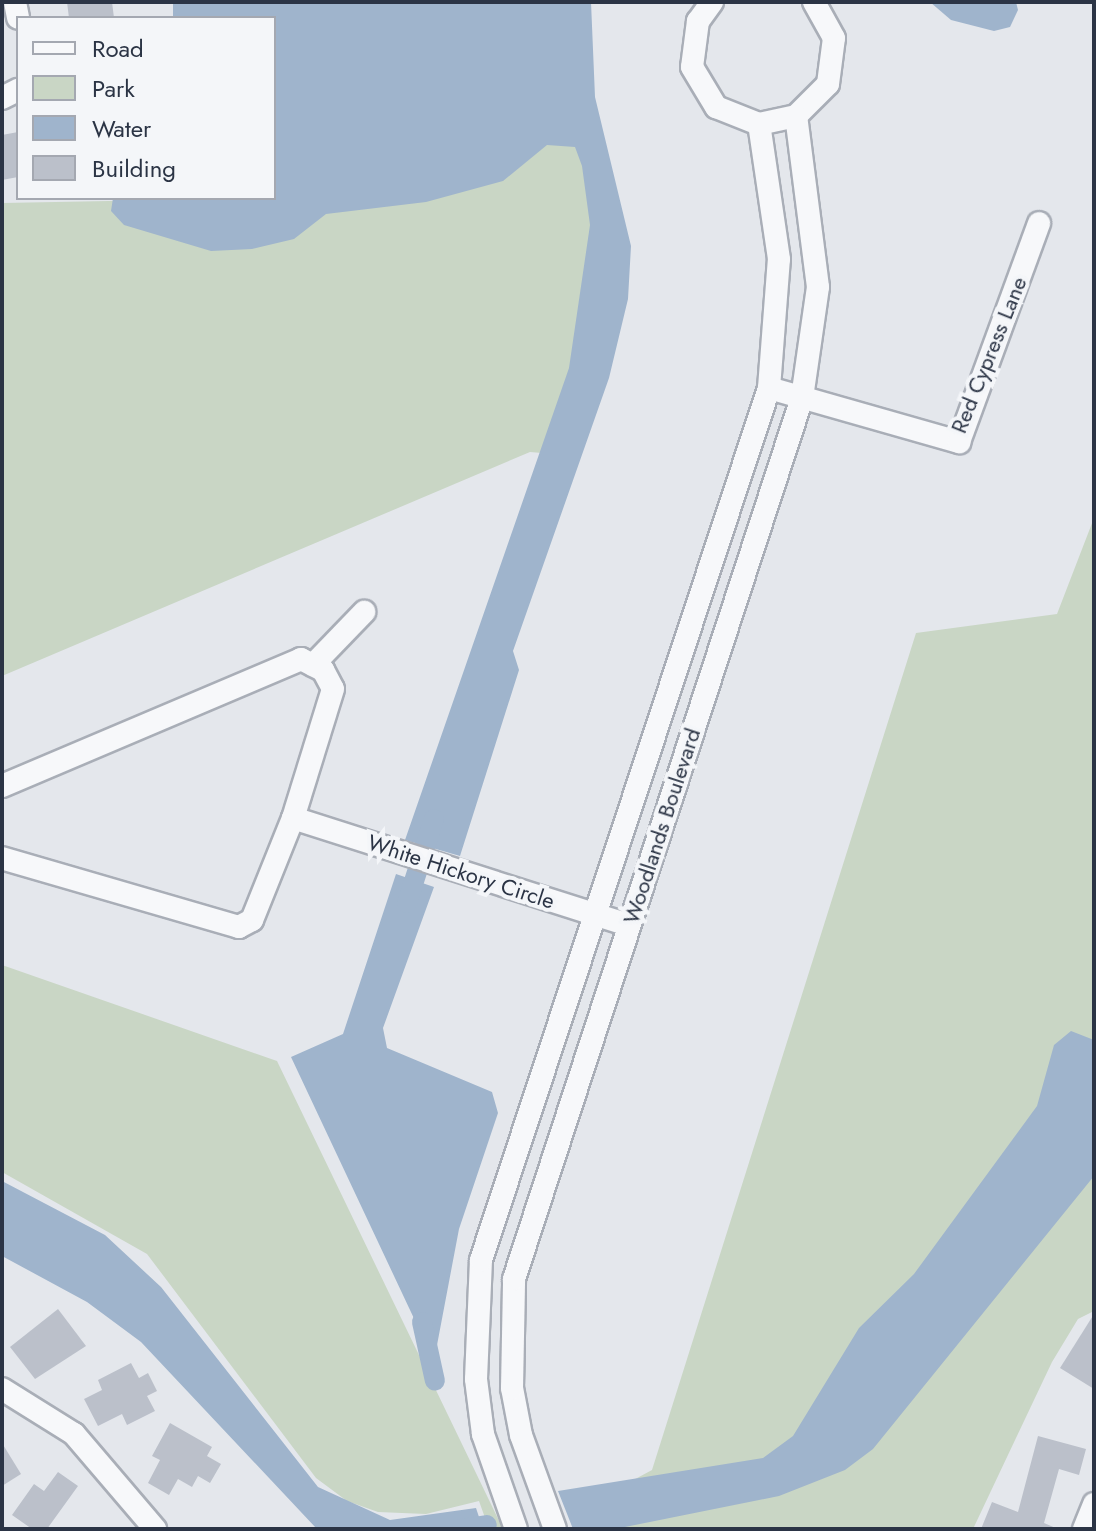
<!DOCTYPE html>
<style>
body{margin:0}
#map{position:relative;width:1096px;height:1531px;overflow:hidden;background:#e4e7ec;font-family:Jost,sans-serif}
div>[style]{position:absolute}
.green>*{inset:0;background:#c9d6c5}
.water>*{inset:0;background:#9fb4cc}
.canal>*{height:20px;margin:-10px;padding:0 10px;transform-origin:10px;border-radius:10px;background:#9fb4cc}
.building>*{inset:0;background:#bbc0ca}
.roads{filter:drop-shadow(2px 0 #a9aeb7) drop-shadow(-2px 0 #a9aeb7) drop-shadow(0 2px #a9aeb7) drop-shadow(0 -2px #a9aeb7)}
.minor>*{height:22px;margin:-11px;padding:0 11px;transform-origin:11px;border-radius:11px;background:#f7f8fa}
span{translate:-50% -50%;white-space:nowrap;text-align:center;line-height:1.15;-webkit-text-stroke:8px #f4f6f9;paint-order:stroke}
.street-label{font-size:22px;color:#2b3445}
.frame{position:absolute;inset:0;border:4px solid #2b3445;pointer-events:none}
.legend{position:absolute;left:16px;top:16px;width:260px;height:184px;box-sizing:border-box;background:#f4f6f9;border:2px solid #a4a8b1;margin:0;padding:10px 14px;list-style:none;font-size:24px;color:#2b3445}
.legend li{display:flex;align-items:center;gap:16px;height:40px}
.legend b{width:40px;border:2px solid #a4a8b1}
</style>
<div id="map">
<div class="green">
<i style="clip-path:polygon(574px 115px,608px 208px,554px 454px,530px 452px,2px 676px,2px 203px,274px 198px)"></i>
<i style="clip-path:polygon(1094px 518px,1094px 1311px,1078px 1319px,1052px 1362px,973px 1529px,575px 1529px,570px 1514px,652px 1470px,916px 633px,1057px 614px)"></i>
<i style="clip-path:polygon(2px 965px,277px 1061px,503px 1529px,489px 1529px,479px 1501px,426px 1514px,378px 1512px,347px 1501px,316px 1478px,147px 1254px,2px 1172px)"></i>
</div>
<div class="water">
<i style="clip-path:polygon(173px 2px,591px 2px,595px 97px,631px 246px,628px 299px,609px 378px,513px 651px,519px 670px,460px 856px,405px 840px,569px 368px,590px 225px,582px 166px,575px 147px,547px 145px,503px 181px,426px 202px,326px 214px,294px 239px,252px 249px,211px 251px,124px 225px,111px 211px,113px 198px,274px 198px,274px 18px,173px 18px)"></i>
<i style="clip-path:polygon(930px 2px,1016px 2px,1018px 10px,1010px 27px,994px 31px,951px 20px)"></i>
<i style="clip-path:polygon(396px 874px,434px 887px,383px 1028px,387px 1048px,492px 1092px,498px 1113px,459px 1229px,434px 1361px,291px 1057px,343px 1034px)"></i>
<i style="clip-path:polygon(1071px 1031px,1094px 1040px,1094px 1176px,873px 1449px,845px 1470px,779px 1496px,615px 1529px,573px 1529px,558px 1491px,763px 1458px,793px 1436px,859px 1328px,914px 1274px,1037px 1106px,1054px 1045px)"></i>
<i style="clip-path:polygon(2px 1181px,105px 1235px,161px 1287px,318px 1487px,390px 1520px,476px 1508px,483px 1529px,316px 1528px,141px 1342px,87px 1302px,2px 1256px)"></i>
</div>
<div class="canal">
<i style="left:407px;top:903px;width:88px;rotate:-72.2deg"></i>
<i style="left:422px;top:1322px;width:60px;rotate:77.6deg"></i>
<i style="left:462px;top:1529px;width:25px;rotate:-9deg"></i>
</div>
<div class="building">
<i style="clip-path:polygon(67px 2px,112px 2px,114px 18px,69px 18px)"></i>
<i style="clip-path:polygon(18px 132px,18px 177px,2px 180px,2px 135px)"></i>
<i style="clip-path:polygon(58px 1309px,86px 1346px,35px 1379px,10px 1347px)"></i>
<i style="clip-path:polygon(1094px 1314px,1094px 1389px,1060px 1368px)"></i>
<i style="clip-path:polygon(131px 1363px,139px 1378px,148px 1373px,157px 1391px,147px 1396px,155px 1411px,127px 1425px,122px 1414px,98px 1426px,84px 1399px,102px 1390px,98px 1380px)"></i>
<i style="clip-path:polygon(170px 1423px,212px 1447px,207px 1456px,221px 1464px,210px 1483px,198px 1476px,192px 1487px,178px 1479px,169px 1495px,148px 1483px,160px 1460px,152px 1456px)"></i>
<i style="clip-path:polygon(1038px 1436px,1086px 1449px,1079px 1475px,1059px 1469px,1044px 1523px,1058px 1529px,981px 1529px,992px 1502px,1018px 1512px)"></i>
<i style="clip-path:polygon(2px 1443px,21px 1474px,2px 1486px)"></i>
<i style="clip-path:polygon(58px 1472px,78px 1486px,47px 1529px,32px 1529px,12px 1515px,34px 1484px,44px 1491px)"></i>
</div>
<div class="roads">
<div class="minor">
<i style="left:15px;top:2px;width:16px;rotate:79deg"></i>
<i style="left:712px;top:2px;width:24px;rotate:126deg"></i>
<i style="left:698px;top:21px;width:46px;rotate:97.4deg"></i>
<i style="left:692px;top:67px;width:47px;rotate:59deg"></i>
<i style="left:716px;top:107px;width:46px;rotate:21.6deg"></i>
<i style="left:759px;top:124px;width:38px;rotate:-12deg"></i>
<i style="left:796px;top:116px;width:45px;rotate:-45deg"></i>
<i style="left:828px;top:84px;width:46px;rotate:-82.6deg"></i>
<i style="left:834px;top:38px;width:41px;rotate:-119.1deg"></i>
<i style="left:2px;top:98px;width:18px;rotate:-27deg"></i>
<i style="left:769px;top:388px;width:198px;rotate:15.9deg"></i>
<i style="left:959px;top:442px;width:233px;rotate:-69.9deg"></i>
<i style="left:313px;top:665px;width:74px;rotate:-46.1deg"></i>
<i style="left:2px;top:786px;width:325px;rotate:-23deg"></i>
<i style="left:301px;top:659px;width:25px;rotate:27deg"></i>
<i style="left:323px;top:670px;width:21px;rotate:62deg"></i>
<i style="left:333px;top:689px;width:135px;rotate:107.2deg"></i>
<i style="left:293px;top:818px;width:110px;rotate:111.9deg"></i>
<i style="left:252px;top:920px;width:15px;rotate:152deg"></i>
<i style="left:239px;top:927px;width:247px;rotate:-163.8deg"></i>
<i style="left:293px;top:818px;width:353px;rotate:17.7deg"></i>
<i style="left:2px;top:1389px;width:85px;rotate:32deg"></i>
<i style="left:74px;top:1434px;width:125px;rotate:49.5deg"></i>
<i style="left:516px;top:1529px;width:101px;rotate:-109.2deg"></i>
<i style="left:483px;top:1434px;width:55px;rotate:-97.3deg"></i>
<i style="left:476px;top:1379px;width:119px;rotate:-87.6deg"></i>
<i style="left:481px;top:1260px;width:918px;rotate:-71.72deg"></i>
<i style="left:769px;top:388px;width:129px;rotate:-85.6deg"></i>
<i style="left:779px;top:259px;width:136px;rotate:-98.4deg"></i>
<i style="left:555px;top:1529px;width:100px;rotate:-109.9deg"></i>
<i style="left:521px;top:1435px;width:48px;rotate:-100.8deg"></i>
<i style="left:512px;top:1388px;width:109px;rotate:-88.9deg"></i>
<i style="left:514px;top:1279px;width:927px;rotate:-71.9deg"></i>
<i style="left:802px;top:398px;width:112px;rotate:-81.8deg"></i>
<i style="left:818px;top:287px;width:172px;rotate:-97.3deg"></i>
<i style="left:1084px;top:1529px;width:27px;rotate:-68deg"></i>
</div>
</div>
<div class="street-label">
<span style="left:989px;top:355px;rotate:-68deg">Red Cypress Lane</span>
<span style="left:662px;top:826px;rotate:-72deg">Woodlands Boulevard</span>
<span style="left:461px;top:872px;rotate:18deg">White Hickory Circle</span>
</div>
<div class="frame"></div>
<ul class="legend">
<li><b style="height:10px;background:#f7f8fa"></b>Road</li>
<li><b style="height:22px;background:#c9d6c5"></b>Park</li>
<li><b style="height:22px;background:#9fb4cc"></b>Water</li>
<li><b style="height:22px;background:#bbc0ca"></b>Building</li>
</ul>
</div>
